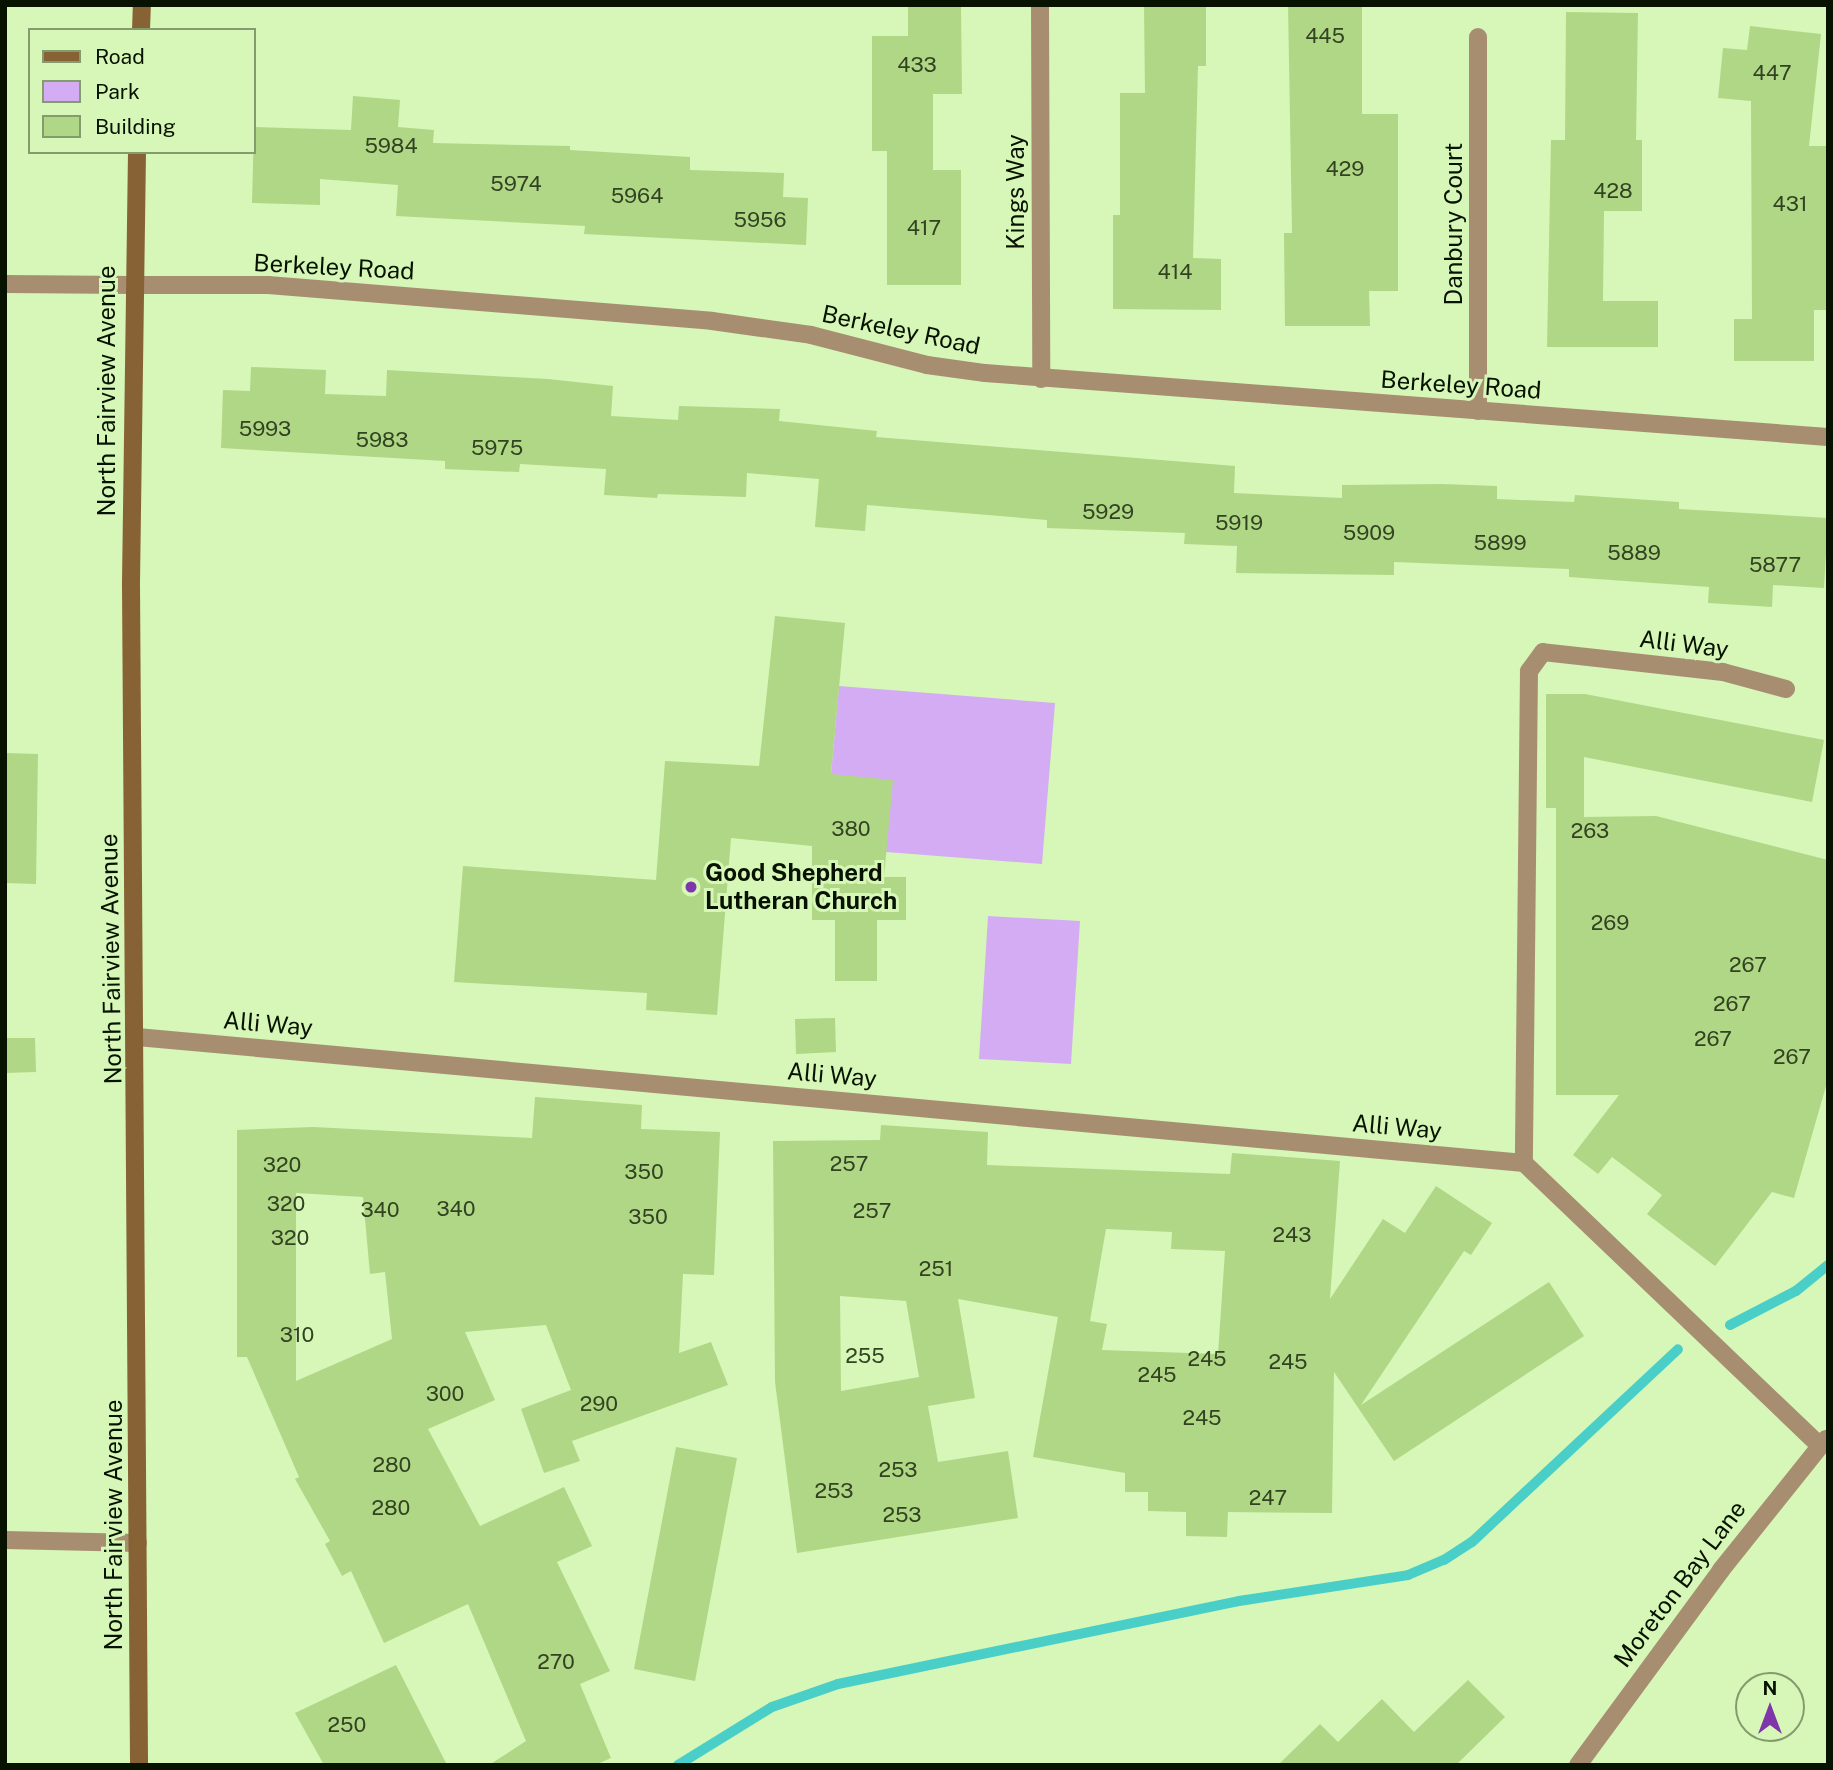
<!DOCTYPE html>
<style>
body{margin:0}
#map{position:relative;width:1833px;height:1770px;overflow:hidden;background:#d6f7b7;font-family:"Public Sans",sans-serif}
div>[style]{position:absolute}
.green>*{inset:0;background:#d4acf4}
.stream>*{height:10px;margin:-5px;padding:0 5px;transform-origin:5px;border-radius:5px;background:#4acfc8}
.building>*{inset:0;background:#b0d786}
.minor>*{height:18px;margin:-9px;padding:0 9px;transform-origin:9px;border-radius:9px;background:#a88e71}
.tertiary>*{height:18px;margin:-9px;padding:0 9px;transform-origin:9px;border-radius:9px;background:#a88e71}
.secondary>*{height:18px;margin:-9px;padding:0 9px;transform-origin:9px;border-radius:9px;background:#876235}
.dots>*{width:19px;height:19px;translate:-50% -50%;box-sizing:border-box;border:4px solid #d6f7b7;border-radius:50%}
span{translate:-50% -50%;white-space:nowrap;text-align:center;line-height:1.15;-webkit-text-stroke:6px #d6f7b7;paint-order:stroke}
.number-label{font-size:21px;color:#324322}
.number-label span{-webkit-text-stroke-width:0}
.street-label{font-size:24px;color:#081200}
.poi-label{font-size:24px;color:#081200;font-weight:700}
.left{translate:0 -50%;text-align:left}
.frame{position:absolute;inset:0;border:7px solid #081200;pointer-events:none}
.legend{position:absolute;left:28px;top:28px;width:228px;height:126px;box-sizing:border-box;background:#d6f7b7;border:2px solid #849b6e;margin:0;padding:9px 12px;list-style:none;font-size:21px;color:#081200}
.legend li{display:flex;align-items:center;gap:14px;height:35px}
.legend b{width:35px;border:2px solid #849b6e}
.north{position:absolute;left:1735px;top:1672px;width:70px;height:70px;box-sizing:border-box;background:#d6f7b7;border:2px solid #849b6e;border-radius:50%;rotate:0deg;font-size:19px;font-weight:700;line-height:28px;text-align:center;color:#081200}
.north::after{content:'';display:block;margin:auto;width:24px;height:32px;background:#7e36a9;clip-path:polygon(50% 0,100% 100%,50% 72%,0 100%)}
</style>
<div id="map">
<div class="green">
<i style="clip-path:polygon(839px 686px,1055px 703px,1042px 864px,886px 852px,831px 774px)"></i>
<i style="clip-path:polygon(988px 916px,1080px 921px,1071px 1064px,979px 1059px)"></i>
</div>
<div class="stream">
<i style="left:1730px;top:1325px;width:74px;rotate:-27.3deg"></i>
<i style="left:1796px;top:1291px;width:41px;rotate:-39.1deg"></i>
<i style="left:678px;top:1765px;width:110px;rotate:-31.7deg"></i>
<i style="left:772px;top:1707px;width:70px;rotate:-19.2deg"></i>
<i style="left:838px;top:1684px;width:409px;rotate:-11.7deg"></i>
<i style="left:1239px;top:1601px;width:171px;rotate:-8.7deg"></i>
<i style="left:1408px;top:1575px;width:39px;rotate:-23deg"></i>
<i style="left:1444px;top:1560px;width:33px;rotate:-33deg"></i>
<i style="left:1472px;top:1542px;width:282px;rotate:-43.1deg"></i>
</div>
<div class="building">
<i style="clip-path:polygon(908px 5px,961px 5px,962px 94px,933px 94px,933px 170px,961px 170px,961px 285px,887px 285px,887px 151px,872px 151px,872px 36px,908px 36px)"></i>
<i style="clip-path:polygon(1144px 5px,1206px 5px,1206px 66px,1198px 66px,1193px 258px,1221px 259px,1221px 310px,1113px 309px,1113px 215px,1120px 215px,1120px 93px,1145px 93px)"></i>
<i style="clip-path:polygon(1288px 5px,1362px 5px,1362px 114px,1398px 114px,1398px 291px,1369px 291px,1370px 326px,1285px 326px,1284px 233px,1292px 233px)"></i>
<i style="clip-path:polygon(1566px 12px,1638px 13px,1636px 140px,1642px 140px,1642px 211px,1604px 211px,1603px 301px,1658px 301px,1658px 347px,1547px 347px,1551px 140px,1565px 140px)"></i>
<i style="clip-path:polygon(1750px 26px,1821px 34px,1809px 146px,1828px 146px,1828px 310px,1814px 310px,1814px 361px,1734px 361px,1734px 319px,1752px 319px,1751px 101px,1718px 98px,1723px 48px,1747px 50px)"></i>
<i style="clip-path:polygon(353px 96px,400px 100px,398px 127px,434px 130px,433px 143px,570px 146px,570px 150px,690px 157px,690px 170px,784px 173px,783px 197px,808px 198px,806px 245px,584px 234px,585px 226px,396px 216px,398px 185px,320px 179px,320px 205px,252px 203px,254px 127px,351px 130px)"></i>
<i style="clip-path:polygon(251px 367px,326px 370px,325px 394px,386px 396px,387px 370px,548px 379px,613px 386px,611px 416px,678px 420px,679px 406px,780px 409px,779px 421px,877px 431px,876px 437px,1235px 466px,1234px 493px,1342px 498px,1342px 485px,1442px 484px,1497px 486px,1497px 499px,1574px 502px,1575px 495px,1679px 502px,1679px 509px,1828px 518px,1824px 588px,1773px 585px,1772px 607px,1708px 603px,1709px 587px,1569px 577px,1569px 569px,1394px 562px,1394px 575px,1236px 573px,1237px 546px,1184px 544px,1185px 533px,1047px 528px,1047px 520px,867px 505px,865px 531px,815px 527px,819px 479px,747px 473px,746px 497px,658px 494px,657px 498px,604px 495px,606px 469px,520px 464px,519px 472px,445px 469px,445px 461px,221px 448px,223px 390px,250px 391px)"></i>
<i style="clip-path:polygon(775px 616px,845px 623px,831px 774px,893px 780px,884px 877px,906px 877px,906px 920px,877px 920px,877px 981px,835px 981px,835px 920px,812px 920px,812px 846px,731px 838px,717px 1015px,646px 1010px,647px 993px,454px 982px,463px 866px,656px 880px,665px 761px,759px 766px)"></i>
<i style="clip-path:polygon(1546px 694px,1585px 694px,1824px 740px,1812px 802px,1584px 757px,1584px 817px,1656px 816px,1828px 860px,1828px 1079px,1794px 1198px,1772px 1192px,1715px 1266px,1647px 1214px,1662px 1195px,1612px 1157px,1598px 1174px,1573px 1155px,1619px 1095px,1556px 1095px,1556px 808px,1546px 808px)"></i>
<i style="clip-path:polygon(5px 753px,38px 754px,36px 884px,5px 883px)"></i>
<i style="clip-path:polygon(835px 1018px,836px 1052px,796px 1054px,795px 1019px)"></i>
<i style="clip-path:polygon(5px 1038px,35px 1038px,36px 1072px,5px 1073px)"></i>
<i style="clip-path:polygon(evenodd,535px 1097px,642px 1105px,641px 1129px,720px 1132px,714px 1275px,683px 1274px,679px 1353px,711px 1342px,728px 1385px,572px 1441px,580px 1461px,544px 1473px,521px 1409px,571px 1390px,546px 1325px,465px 1332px,495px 1400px,428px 1429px,480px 1526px,564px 1487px,592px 1546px,557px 1562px,610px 1671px,580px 1684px,611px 1758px,595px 1765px,489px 1765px,526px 1741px,468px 1604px,384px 1643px,351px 1571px,342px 1576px,325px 1544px,330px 1541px,295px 1479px,299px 1477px,247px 1357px,237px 1357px,237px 1130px,313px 1127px,532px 1138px,535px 1097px,296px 1193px,363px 1197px,370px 1274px,385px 1272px,392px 1339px,296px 1381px,296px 1193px)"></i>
<i style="clip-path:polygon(evenodd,881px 1125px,988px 1132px,987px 1165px,1230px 1174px,1232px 1153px,1340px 1161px,1330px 1299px,1383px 1219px,1405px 1233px,1436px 1186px,1492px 1223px,1471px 1255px,1464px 1251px,1361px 1405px,1549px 1282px,1584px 1336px,1394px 1461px,1334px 1372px,1332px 1513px,1228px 1512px,1227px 1537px,1186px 1536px,1186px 1512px,1148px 1511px,1148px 1492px,1125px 1492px,1125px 1473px,1033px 1457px,1058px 1317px,958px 1299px,975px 1398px,928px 1406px,938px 1462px,1008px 1451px,1018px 1518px,797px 1553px,775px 1382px,773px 1141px,880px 1140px,881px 1125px,1106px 1229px,1172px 1232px,1171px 1249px,1225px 1251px,1218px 1354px,1102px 1350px,1107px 1324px,1090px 1321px,1106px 1229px,881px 1125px,840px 1296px,906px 1301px,919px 1377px,841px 1391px,840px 1296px)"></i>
<i style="clip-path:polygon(676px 1447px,737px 1458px,695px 1681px,634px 1669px)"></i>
<i style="clip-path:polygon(396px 1665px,447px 1765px,324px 1765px,295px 1713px)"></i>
<i style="clip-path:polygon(1468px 1680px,1505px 1717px,1456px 1765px,1278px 1765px,1320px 1724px,1338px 1742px,1382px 1699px,1414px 1732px)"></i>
</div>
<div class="minor">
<i style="left:1040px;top:5px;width:374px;rotate:89.8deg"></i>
<i style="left:5px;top:284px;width:127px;rotate:0.5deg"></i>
<i style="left:1478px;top:411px;width:374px;rotate:-90deg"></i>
<i style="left:1786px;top:689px;width:65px;rotate:-164.9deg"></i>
<i style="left:1723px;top:672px;width:181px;rotate:-173.7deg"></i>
<i style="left:1543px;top:652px;width:24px;rotate:126deg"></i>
<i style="left:1529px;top:671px;width:492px;rotate:90.6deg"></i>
<i style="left:1524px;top:1163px;width:408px;rotate:43.7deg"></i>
<i style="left:137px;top:1037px;width:1393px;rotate:5.19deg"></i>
<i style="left:5px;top:1540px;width:133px;rotate:1.3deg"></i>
<i style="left:1578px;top:1765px;width:242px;rotate:-53.7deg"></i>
<i style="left:1721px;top:1570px;width:168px;rotate:-51.3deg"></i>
</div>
<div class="tertiary">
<i style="left:132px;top:285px;width:136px"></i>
<i style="left:268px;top:285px;width:445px;rotate:4.6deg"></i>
<i style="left:712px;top:321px;width:100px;rotate:8deg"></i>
<i style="left:811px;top:335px;width:120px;rotate:14.5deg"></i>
<i style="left:927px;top:365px;width:59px;rotate:7.9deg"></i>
<i style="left:985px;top:373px;width:845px;rotate:4.34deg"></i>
</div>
<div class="secondary">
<i style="left:141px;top:30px;width:25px;rotate:-88deg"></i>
<i style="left:137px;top:152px;width:434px;rotate:90.8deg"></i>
<i style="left:131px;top:586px;width:1179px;rotate:89.61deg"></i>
</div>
<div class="dots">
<i style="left:691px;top:887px;background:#7e36a9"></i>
</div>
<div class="number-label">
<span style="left:1325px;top:36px">445</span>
<span style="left:917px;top:65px">433</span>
<span style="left:1772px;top:73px">447</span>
<span style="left:391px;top:146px">5984</span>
<span style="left:1345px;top:169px">429</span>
<span style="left:516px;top:184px">5974</span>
<span style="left:1613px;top:191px">428</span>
<span style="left:637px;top:196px">5964</span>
<span style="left:1790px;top:204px">431</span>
<span style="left:760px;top:220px">5956</span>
<span style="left:924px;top:228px">417</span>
<span style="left:1175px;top:272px">414</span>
<span style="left:265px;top:429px">5993</span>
<span style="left:382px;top:440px">5983</span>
<span style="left:497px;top:448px">5975</span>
<span style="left:1108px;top:512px">5929</span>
<span style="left:1239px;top:523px">5919</span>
<span style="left:1369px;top:533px">5909</span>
<span style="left:1500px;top:543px">5899</span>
<span style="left:1634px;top:553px">5889</span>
<span style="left:1775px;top:565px">5877</span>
<span style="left:851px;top:829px">380</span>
<span style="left:1590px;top:831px">263</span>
<span style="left:1610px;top:923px">269</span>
<span style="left:1748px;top:965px">267</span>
<span style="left:1732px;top:1004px">267</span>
<span style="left:1713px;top:1039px">267</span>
<span style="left:1792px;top:1057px">267</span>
<span style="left:849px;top:1164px">257</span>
<span style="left:282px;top:1165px">320</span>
<span style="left:644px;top:1172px">350</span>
<span style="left:286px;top:1204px">320</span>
<span style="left:456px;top:1209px">340</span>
<span style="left:380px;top:1210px">340</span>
<span style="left:872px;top:1211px">257</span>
<span style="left:648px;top:1217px">350</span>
<span style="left:1292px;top:1235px">243</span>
<span style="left:290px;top:1238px">320</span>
<span style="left:936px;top:1269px">251</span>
<span style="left:297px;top:1335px">310</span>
<span style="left:865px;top:1356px">255</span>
<span style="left:1207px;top:1359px">245</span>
<span style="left:1288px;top:1362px">245</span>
<span style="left:1157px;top:1375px">245</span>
<span style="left:445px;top:1394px">300</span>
<span style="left:599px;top:1404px">290</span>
<span style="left:1202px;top:1418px">245</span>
<span style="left:392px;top:1465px">280</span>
<span style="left:898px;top:1470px">253</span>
<span style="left:834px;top:1491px">253</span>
<span style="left:1268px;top:1498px">247</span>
<span style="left:391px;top:1508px">280</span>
<span style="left:902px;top:1515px">253</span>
<span style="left:556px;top:1662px">270</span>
<span style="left:347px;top:1725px">250</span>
</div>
<div class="street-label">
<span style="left:1016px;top:192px;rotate:-90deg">Kings Way</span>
<span style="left:1454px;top:224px;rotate:-90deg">Danbury Court</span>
<span style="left:334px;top:267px;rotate:3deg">Berkeley Road</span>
<span style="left:901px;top:330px;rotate:12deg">Berkeley Road</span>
<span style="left:1461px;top:385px;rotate:4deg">Berkeley Road</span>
<span style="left:107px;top:391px;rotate:-90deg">North Fairview Avenue</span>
<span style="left:1684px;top:644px;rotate:7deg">Alli Way</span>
<span style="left:111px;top:959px;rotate:-91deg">North Fairview Avenue</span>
<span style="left:268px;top:1024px;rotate:5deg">Alli Way</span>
<span style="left:832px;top:1075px;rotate:5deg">Alli Way</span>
<span style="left:1397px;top:1127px;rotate:5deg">Alli Way</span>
<span style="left:114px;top:1525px;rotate:-90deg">North Fairview Avenue</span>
<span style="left:1680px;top:1584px;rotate:-53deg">Moreton Bay Lane</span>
</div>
<div class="poi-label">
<span class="left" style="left:705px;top:887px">Good Shepherd<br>Lutheran Church</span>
</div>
<div class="frame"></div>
<ul class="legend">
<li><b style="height:9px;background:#876235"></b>Road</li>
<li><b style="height:19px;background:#d4acf4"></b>Park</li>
<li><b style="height:19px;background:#b0d786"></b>Building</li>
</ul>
<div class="north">N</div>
</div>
